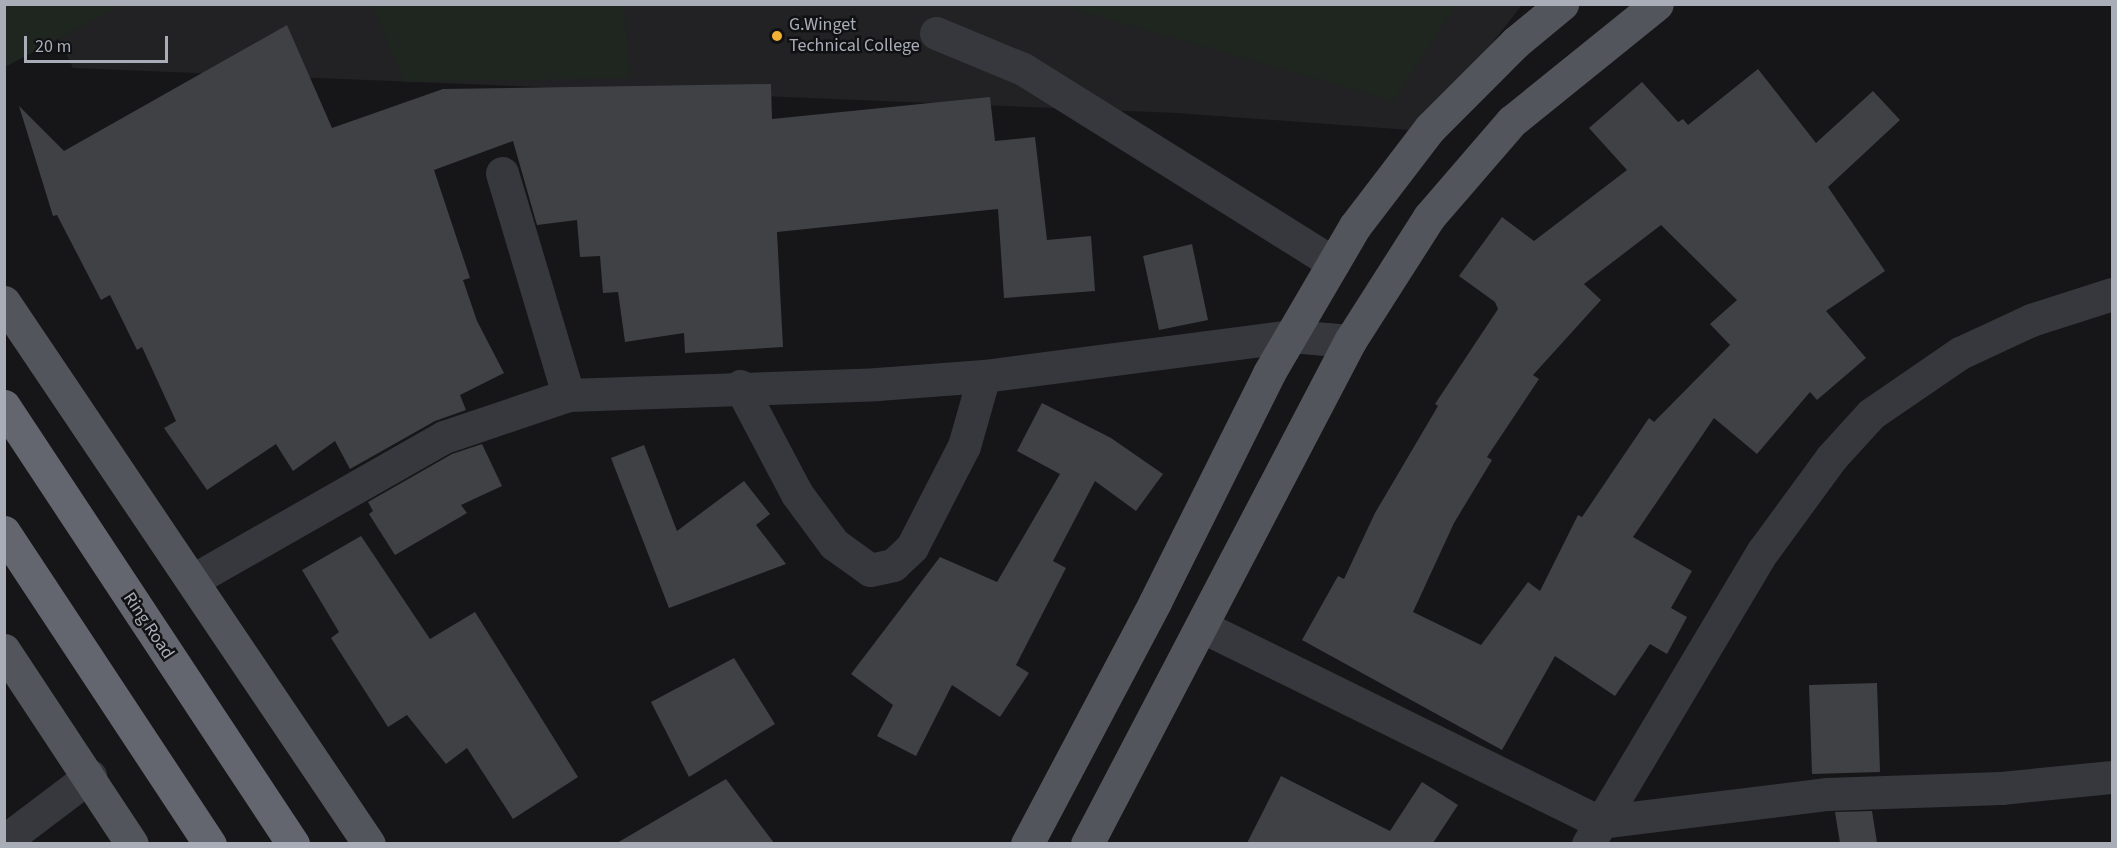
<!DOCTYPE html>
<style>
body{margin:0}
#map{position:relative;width:2117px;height:848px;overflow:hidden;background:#161618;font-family:"Source Sans 3",sans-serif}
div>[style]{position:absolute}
.built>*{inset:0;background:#222225}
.green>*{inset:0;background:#1e261f}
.building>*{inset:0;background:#404145}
.minor>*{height:33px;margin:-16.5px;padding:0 16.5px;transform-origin:16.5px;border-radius:16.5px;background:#37383d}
.major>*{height:33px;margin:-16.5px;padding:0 16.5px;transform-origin:16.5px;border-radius:16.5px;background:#53555c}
.highway>*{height:33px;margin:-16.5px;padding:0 16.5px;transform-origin:16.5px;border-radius:16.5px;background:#63666e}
.dots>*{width:16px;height:16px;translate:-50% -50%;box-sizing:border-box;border:3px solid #111113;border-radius:50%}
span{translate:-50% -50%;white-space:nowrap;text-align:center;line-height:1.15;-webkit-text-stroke:5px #111113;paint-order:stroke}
.poi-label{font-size:18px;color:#a8adb8}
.left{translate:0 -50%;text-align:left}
.street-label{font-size:18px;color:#a8adb8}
.frame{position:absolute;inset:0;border:6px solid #a8adb8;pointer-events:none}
.scale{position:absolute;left:24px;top:36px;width:144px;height:27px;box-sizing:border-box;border:3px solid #a8adb8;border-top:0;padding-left:8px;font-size:18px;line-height:21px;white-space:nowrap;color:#a8adb8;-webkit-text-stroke:4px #111113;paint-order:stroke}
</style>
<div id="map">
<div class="built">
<i style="clip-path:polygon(42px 5px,1522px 5px,1423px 131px,1176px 113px,73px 68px)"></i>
</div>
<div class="green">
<i style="clip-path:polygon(5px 4px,123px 4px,123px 5px,5px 67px)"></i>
<i style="clip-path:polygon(372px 5px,624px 5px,630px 78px,404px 82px)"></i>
<i style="clip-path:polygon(1059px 5px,1456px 4px,1456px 5px,1393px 101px)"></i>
</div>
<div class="building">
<i style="clip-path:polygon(287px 25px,332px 128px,443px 89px,771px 84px,772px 119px,990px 97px,995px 141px,1035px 137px,1047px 240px,1091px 236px,1095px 291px,1004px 298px,998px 209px,777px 232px,783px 347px,685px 353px,684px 333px,625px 342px,618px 292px,603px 293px,600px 256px,580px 257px,577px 220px,537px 225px,513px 141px,434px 170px,470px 278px,463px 280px,477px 321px,504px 373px,460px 395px,466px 410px,435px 421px,350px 469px,335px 441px,293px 471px,276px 444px,207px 490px,164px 428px,176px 421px,142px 347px,137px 350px,110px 295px,101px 300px,57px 215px,53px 216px,19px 106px,64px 151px)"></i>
<i style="clip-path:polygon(evenodd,1758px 69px,1816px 143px,1873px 91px,1900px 120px,1828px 187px,1885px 271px,1826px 311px,1866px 358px,1817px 400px,1810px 392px,1757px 454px,1714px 418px,1633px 537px,1692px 571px,1671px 608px,1687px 617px,1667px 654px,1650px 644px,1615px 696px,1555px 656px,1502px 750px,1302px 640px,1338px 576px,1344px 579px,1375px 513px,1438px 406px,1435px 404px,1498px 309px,1495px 302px,1459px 276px,1502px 217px,1534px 241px,1627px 170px,1589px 128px,1642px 82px,1678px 122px,1683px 119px,1688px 125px,1758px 69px,1661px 225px,1737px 300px,1710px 324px,1730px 345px,1654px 422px,1649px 418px,1582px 517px,1578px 515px,1540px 591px,1528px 582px,1481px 645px,1413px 612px,1454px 523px,1492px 460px,1487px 457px,1539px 379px,1533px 375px,1601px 300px,1584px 284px,1661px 225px)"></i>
<i style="clip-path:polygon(1192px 244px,1208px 320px,1159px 330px,1143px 256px)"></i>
<i style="clip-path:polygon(1042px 403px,1111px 438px,1163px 474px,1136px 511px,1095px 481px,1053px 561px,1066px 568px,1016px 665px,1029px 673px,1000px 717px,952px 685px,916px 756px,877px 736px,893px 705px,851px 674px,940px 557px,997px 582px,1060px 474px,1017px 451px)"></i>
<i style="clip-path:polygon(482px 444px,502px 486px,461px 505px,467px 513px,395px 555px,369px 514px,373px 511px,368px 502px,452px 454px)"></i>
<i style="clip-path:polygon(644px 445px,677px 531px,744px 481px,770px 514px,756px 525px,786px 564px,669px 608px,611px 458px)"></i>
<i style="clip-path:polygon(361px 536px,430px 639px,475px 612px,578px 777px,513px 819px,467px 748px,446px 764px,407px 715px,388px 727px,331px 638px,339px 632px,302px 570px)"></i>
<i style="clip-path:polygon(734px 658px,775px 724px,689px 777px,651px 702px)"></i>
<i style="clip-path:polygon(1877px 683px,1880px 772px,1812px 774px,1809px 685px)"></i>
<i style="clip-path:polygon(1281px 776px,1390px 831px,1422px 782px,1458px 805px,1433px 843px,1247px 843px)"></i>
<i style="clip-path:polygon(726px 779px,774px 843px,617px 843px)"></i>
<i style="clip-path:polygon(1872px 811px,1877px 843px,1840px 843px,1835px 812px)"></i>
</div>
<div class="minor">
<i style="left:936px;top:33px;width:94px;rotate:22.5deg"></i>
<i style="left:1023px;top:69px;width:366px;rotate:32deg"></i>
<i style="left:502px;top:173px;width:232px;rotate:73.4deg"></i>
<i style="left:740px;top:386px;width:122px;rotate:62.2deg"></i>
<i style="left:797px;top:494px;width:62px;rotate:53.5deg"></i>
<i style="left:834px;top:544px;width:44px;rotate:35.8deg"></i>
<i style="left:870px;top:570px;width:24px;rotate:-12deg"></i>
<i style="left:893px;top:565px;width:26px;rotate:-43deg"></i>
<i style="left:912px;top:547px;width:114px;rotate:-62.8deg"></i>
<i style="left:964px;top:446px;width:73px;rotate:-74.1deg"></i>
<i style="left:193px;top:580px;width:289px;rotate:-29.7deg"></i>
<i style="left:444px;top:437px;width:131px;rotate:-18.7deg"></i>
<i style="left:568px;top:395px;width:309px;rotate:-2deg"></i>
<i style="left:877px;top:384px;width:107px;rotate:-4.3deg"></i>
<i style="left:984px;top:376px;width:309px;rotate:-7.4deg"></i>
<i style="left:1290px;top:336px;width:60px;rotate:4.8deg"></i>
<i style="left:1201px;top:626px;width:444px;rotate:26.2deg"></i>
<i style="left:1599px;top:822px;width:230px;rotate:-7deg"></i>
<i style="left:1827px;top:794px;width:174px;rotate:-2deg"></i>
<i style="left:2001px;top:788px;width:112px;rotate:-5.7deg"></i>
<i style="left:4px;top:841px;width:108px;rotate:-37.1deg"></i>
<i style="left:1588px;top:844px;width:341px;rotate:-59.2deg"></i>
<i style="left:1763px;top:551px;width:115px;rotate:-53.8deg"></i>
<i style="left:1831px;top:458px;width:59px;rotate:-47.7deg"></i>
<i style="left:1871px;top:414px;width:108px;rotate:-34.4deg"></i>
<i style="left:1960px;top:353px;width:78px;rotate:-24.9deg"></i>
<i style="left:2031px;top:320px;width:85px;rotate:-17.8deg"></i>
</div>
<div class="major">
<i style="left:4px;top:302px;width:653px;rotate:56.04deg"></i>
<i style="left:4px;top:650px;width:232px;rotate:56.6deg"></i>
<i style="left:1027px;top:844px;width:274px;rotate:-62.1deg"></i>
<i style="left:1155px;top:602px;width:256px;rotate:-63.5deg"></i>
<i style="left:1269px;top:373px;width:170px;rotate:-59.7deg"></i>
<i style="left:1355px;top:226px;width:123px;rotate:-52.6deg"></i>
<i style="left:1430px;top:128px;width:122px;rotate:-45deg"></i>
<i style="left:1516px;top:42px;width:60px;rotate:-39.6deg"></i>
<i style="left:1087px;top:844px;width:568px;rotate:-62.4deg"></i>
<i style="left:1350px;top:341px;width:147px;rotate:-57.5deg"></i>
<i style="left:1429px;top:217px;width:127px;rotate:-49.2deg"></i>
<i style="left:1512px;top:121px;width:186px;rotate:-38.9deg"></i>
</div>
<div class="highway">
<i style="left:4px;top:406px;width:525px;rotate:56.58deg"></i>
<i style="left:4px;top:532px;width:374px;rotate:56.6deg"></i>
</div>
<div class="dots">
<i style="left:777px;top:36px;background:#f2b134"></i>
</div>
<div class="poi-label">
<span class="left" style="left:789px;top:36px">G.Winget<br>Technical College</span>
</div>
<div class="street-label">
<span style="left:148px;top:626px;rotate:56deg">Ring Road</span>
</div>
<div class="frame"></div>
<div class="scale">20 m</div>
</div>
